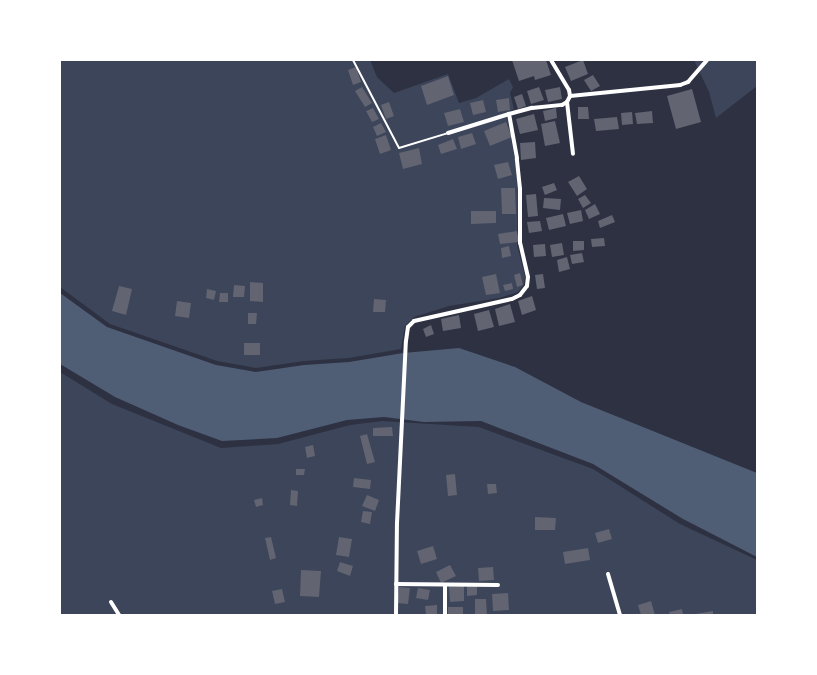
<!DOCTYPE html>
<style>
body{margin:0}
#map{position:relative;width:817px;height:675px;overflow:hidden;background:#2d3142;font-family:Merriweather,serif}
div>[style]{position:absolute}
.green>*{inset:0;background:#3c4559}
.water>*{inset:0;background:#4f5d75}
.building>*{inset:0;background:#626471}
.service>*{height:2px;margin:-1px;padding:0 1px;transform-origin:1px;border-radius:1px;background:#fff}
.minor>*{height:4px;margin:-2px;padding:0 2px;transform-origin:2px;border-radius:2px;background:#fff}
span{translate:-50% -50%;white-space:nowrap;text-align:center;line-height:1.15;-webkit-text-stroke:3px #fff;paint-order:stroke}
.frame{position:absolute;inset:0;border:61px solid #fff;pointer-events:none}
</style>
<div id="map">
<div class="green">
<i style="clip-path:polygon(60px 60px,370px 60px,377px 77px,394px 93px,448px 74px,459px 103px,476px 98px,509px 79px,513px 87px,510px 93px,514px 109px,506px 113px,515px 159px,518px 188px,517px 245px,525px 276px,524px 284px,518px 292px,499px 298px,449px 306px,414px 317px,405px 326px,401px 349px,349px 358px,304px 361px,256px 368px,217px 361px,110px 324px,60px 287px)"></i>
<i style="clip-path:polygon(694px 60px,757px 60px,757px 86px,716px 118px,709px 92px)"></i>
<i style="clip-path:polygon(60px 372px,112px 404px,221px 448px,278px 444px,350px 425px,382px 421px,479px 427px,593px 469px,680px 524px,757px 560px,757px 615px,60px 615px)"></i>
</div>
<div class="water">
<i style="clip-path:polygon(60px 293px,107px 327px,216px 365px,256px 372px,304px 365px,349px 362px,403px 353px,459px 348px,515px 367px,581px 402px,757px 473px,757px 557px,683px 519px,593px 464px,481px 421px,424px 422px,384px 417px,347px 420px,277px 438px,222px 441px,178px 425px,115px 397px,60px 364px)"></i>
</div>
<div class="building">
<i style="clip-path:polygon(512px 60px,546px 60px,551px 75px,535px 80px,534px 76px,519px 81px)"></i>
<i style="clip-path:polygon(583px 60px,588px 74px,571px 81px,565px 67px)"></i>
<i style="clip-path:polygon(356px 67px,361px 82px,353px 85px,348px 70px)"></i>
<i style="clip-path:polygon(593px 75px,600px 86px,591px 91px,584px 80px)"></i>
<i style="clip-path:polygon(448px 76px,454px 95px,427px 105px,421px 86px)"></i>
<i style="clip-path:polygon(362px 87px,372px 103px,365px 107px,355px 91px)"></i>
<i style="clip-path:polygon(539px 87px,544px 100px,531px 104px,527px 91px)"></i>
<i style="clip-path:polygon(560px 87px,562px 99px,548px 102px,545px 90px)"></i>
<i style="clip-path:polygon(692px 89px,701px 122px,676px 129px,667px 96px)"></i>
<i style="clip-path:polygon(522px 94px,526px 106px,518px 109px,514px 97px)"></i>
<i style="clip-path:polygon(509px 98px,510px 110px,498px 112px,496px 100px)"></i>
<i style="clip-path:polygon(483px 100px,486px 112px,473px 115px,470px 103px)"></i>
<i style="clip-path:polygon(389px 102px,394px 116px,386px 119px,381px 105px)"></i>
<i style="clip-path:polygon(578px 107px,588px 107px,589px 119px,578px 119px)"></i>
<i style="clip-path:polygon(373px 108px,379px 119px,372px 122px,366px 111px)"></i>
<i style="clip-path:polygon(556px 108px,557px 118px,545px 121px,543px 111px)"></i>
<i style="clip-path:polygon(460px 109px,464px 122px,448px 126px,444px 113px)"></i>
<i style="clip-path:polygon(652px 111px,653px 123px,637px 124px,635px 113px)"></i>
<i style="clip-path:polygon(632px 112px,633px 124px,622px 125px,621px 113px)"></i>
<i style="clip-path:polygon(534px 114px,538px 130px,520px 134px,516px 119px)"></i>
<i style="clip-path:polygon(617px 117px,619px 129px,596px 131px,594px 119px)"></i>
<i style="clip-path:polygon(555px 121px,560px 143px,545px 146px,541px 124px)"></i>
<i style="clip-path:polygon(506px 122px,512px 137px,490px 146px,484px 131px)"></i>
<i style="clip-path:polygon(381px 123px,386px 132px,377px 136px,373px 127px)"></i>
<i style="clip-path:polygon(472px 133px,476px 144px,461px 149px,458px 137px)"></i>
<i style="clip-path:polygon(386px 135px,391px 150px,380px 154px,375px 139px)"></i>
<i style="clip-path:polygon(453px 139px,457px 149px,441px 154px,438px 145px)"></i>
<i style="clip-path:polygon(535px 142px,536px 158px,521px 160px,520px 143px)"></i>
<i style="clip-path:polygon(419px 148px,422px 164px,403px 169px,399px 153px)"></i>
<i style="clip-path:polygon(508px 162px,512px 175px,498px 179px,494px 165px)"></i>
<i style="clip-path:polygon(579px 176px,587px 189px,577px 196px,568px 182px)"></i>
<i style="clip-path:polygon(554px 183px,557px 190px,545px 195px,542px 187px)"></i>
<i style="clip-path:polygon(501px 188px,515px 188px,516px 214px,502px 214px)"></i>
<i style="clip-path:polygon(536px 194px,538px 216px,528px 217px,526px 195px)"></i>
<i style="clip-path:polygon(585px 195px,591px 203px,583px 208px,578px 199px)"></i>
<i style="clip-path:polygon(544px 198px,561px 199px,560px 210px,543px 208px)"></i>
<i style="clip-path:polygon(595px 204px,600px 214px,589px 219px,585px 210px)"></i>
<i style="clip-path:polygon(581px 210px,583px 221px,570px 224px,567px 213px)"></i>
<i style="clip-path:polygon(471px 211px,496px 211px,496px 223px,471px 224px)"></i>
<i style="clip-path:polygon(563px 214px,566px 226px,549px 230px,546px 218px)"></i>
<i style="clip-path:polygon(612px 215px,615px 222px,600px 228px,598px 221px)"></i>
<i style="clip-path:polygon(540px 221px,542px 231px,529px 233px,527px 222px)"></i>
<i style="clip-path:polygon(517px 231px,519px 242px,500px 244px,498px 234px)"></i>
<i style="clip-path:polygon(604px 238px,605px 246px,592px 247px,591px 239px)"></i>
<i style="clip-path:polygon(573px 241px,584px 241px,584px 250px,573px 251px)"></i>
<i style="clip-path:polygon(562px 243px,564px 255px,552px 257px,550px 245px)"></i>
<i style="clip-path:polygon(545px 244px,546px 256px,534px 257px,533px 245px)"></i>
<i style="clip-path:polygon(509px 246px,511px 256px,502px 258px,501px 248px)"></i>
<i style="clip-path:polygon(582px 253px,584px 262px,572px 264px,570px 255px)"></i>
<i style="clip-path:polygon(567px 257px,570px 269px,559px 272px,557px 260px)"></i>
<i style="clip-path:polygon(520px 273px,523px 285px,517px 287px,514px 275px)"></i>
<i style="clip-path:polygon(496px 274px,500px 293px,486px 295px,482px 277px)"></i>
<i style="clip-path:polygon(543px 274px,545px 288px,537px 289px,535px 275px)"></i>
<i style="clip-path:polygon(250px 282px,263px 283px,263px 302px,250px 301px)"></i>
<i style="clip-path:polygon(512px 283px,513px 289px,505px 291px,503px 285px)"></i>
<i style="clip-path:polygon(234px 285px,245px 286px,244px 297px,233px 297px)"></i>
<i style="clip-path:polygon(119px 286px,132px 289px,126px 315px,112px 311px)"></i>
<i style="clip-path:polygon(207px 289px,216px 291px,214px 300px,206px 298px)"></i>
<i style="clip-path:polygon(220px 293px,228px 293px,228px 302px,219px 302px)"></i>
<i style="clip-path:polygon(532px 296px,536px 310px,522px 315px,518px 301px)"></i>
<i style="clip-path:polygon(374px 299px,386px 300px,385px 312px,373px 312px)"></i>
<i style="clip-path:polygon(177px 301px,191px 303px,189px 318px,175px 316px)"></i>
<i style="clip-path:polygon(510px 304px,515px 322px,499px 326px,495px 309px)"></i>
<i style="clip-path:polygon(489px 310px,494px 327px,478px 331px,474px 314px)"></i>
<i style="clip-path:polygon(248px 313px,257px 313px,256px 324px,248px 324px)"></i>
<i style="clip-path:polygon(459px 315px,461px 328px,443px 331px,441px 319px)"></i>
<i style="clip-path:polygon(431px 325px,434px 334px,426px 337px,423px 329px)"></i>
<i style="clip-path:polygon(244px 343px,260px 343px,260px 355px,244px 355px)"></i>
<i style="clip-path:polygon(392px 427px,393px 436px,373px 436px,373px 428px)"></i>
<i style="clip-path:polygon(367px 434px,375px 462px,367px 464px,360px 436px)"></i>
<i style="clip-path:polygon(313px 445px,315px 456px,307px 458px,305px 447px)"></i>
<i style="clip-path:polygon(296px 469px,305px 469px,304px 475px,296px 475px)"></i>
<i style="clip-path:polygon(455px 474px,457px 495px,448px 496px,446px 475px)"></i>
<i style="clip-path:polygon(354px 478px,371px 480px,370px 489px,353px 487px)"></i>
<i style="clip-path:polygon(487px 484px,496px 484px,497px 493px,488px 494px)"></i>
<i style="clip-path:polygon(291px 490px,298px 491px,297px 506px,290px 505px)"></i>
<i style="clip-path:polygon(367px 495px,379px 500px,375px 511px,362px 506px)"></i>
<i style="clip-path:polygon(262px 498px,263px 505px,256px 507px,254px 500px)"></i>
<i style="clip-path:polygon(363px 511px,372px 512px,370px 524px,361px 522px)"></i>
<i style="clip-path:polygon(535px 517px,556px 518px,555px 530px,535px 530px)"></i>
<i style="clip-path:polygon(609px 529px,612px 539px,598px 543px,595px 533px)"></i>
<i style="clip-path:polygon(271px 537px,276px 558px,270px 560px,265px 538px)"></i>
<i style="clip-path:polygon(339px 537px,352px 539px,349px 557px,336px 555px)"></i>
<i style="clip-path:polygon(433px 546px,437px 559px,421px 564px,417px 551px)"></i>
<i style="clip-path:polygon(588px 548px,590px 560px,565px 564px,563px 552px)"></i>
<i style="clip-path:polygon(340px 562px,353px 566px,350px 576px,337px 571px)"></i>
<i style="clip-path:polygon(450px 565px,456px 576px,441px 583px,436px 572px)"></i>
<i style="clip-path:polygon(493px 567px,494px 580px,479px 581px,478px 568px)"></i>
<i style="clip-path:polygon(301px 570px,321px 571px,319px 597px,300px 596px)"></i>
<i style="clip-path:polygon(449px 586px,464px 586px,464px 601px,450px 602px)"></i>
<i style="clip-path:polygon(467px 586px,477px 586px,477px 595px,467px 596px)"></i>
<i style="clip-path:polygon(399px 587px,410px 588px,408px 604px,397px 603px)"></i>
<i style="clip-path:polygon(418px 588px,430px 590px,428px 600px,416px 598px)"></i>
<i style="clip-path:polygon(282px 589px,285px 602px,275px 604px,272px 591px)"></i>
<i style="clip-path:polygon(508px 593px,509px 610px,493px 611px,492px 594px)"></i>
<i style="clip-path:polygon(475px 599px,486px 599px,487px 615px,475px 615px)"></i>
<i style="clip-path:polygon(651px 601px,655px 615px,641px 615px,638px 605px)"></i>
<i style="clip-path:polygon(437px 605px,437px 615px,426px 615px,425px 606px)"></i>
<i style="clip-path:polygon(448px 607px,463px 607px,463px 615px,448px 615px)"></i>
<i style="clip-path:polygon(682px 609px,683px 615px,670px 615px,669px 612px)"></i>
<i style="clip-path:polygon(713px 611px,713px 615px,696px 615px,695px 614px)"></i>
</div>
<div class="service">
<i style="left:353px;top:60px;width:99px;rotate:62.4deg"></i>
<i style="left:399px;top:148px;width:51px;rotate:-17deg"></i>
</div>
<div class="minor">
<i style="left:570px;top:96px;width:111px;rotate:-5.7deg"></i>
<i style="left:680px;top:85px;width:9px;rotate:-21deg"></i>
<i style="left:688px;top:82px;width:29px;rotate:-49deg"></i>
<i style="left:567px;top:102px;width:52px;rotate:83.4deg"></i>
<i style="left:448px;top:133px;width:64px;rotate:-17.3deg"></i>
<i style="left:509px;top:114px;width:24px;rotate:-15deg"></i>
<i style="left:532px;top:108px;width:30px;rotate:-6deg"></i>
<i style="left:562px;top:105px;width:6px;rotate:-31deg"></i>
<i style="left:567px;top:102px;width:7px;rotate:-63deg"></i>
<i style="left:570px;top:96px;width:6px;rotate:-99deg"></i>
<i style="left:569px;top:90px;width:35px;rotate:-121deg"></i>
<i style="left:608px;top:574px;width:43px;rotate:73.7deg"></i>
<i style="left:396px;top:584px;width:102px;rotate:0.6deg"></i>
<i style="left:111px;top:602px;width:15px;rotate:58deg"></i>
<i style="left:396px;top:615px;width:92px;rotate:-89.4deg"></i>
<i style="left:397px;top:523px;width:182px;rotate:-87.2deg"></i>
<i style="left:406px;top:341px;width:14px;rotate:-82deg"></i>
<i style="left:408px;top:327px;width:8px;rotate:-45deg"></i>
<i style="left:414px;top:321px;width:100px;rotate:-12.7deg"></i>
<i style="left:512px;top:299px;width:9px;rotate:-27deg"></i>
<i style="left:520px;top:295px;width:11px;rotate:-52deg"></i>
<i style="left:527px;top:286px;width:9px;rotate:-84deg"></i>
<i style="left:528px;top:277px;width:35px;rotate:-103deg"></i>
<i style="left:520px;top:243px;width:54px;rotate:-90deg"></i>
<i style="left:520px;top:189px;width:31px;rotate:-96deg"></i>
<i style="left:517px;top:158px;width:45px;rotate:-100.3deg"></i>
<i style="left:445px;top:615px;width:30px;rotate:-90deg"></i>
</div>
<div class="frame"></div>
</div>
